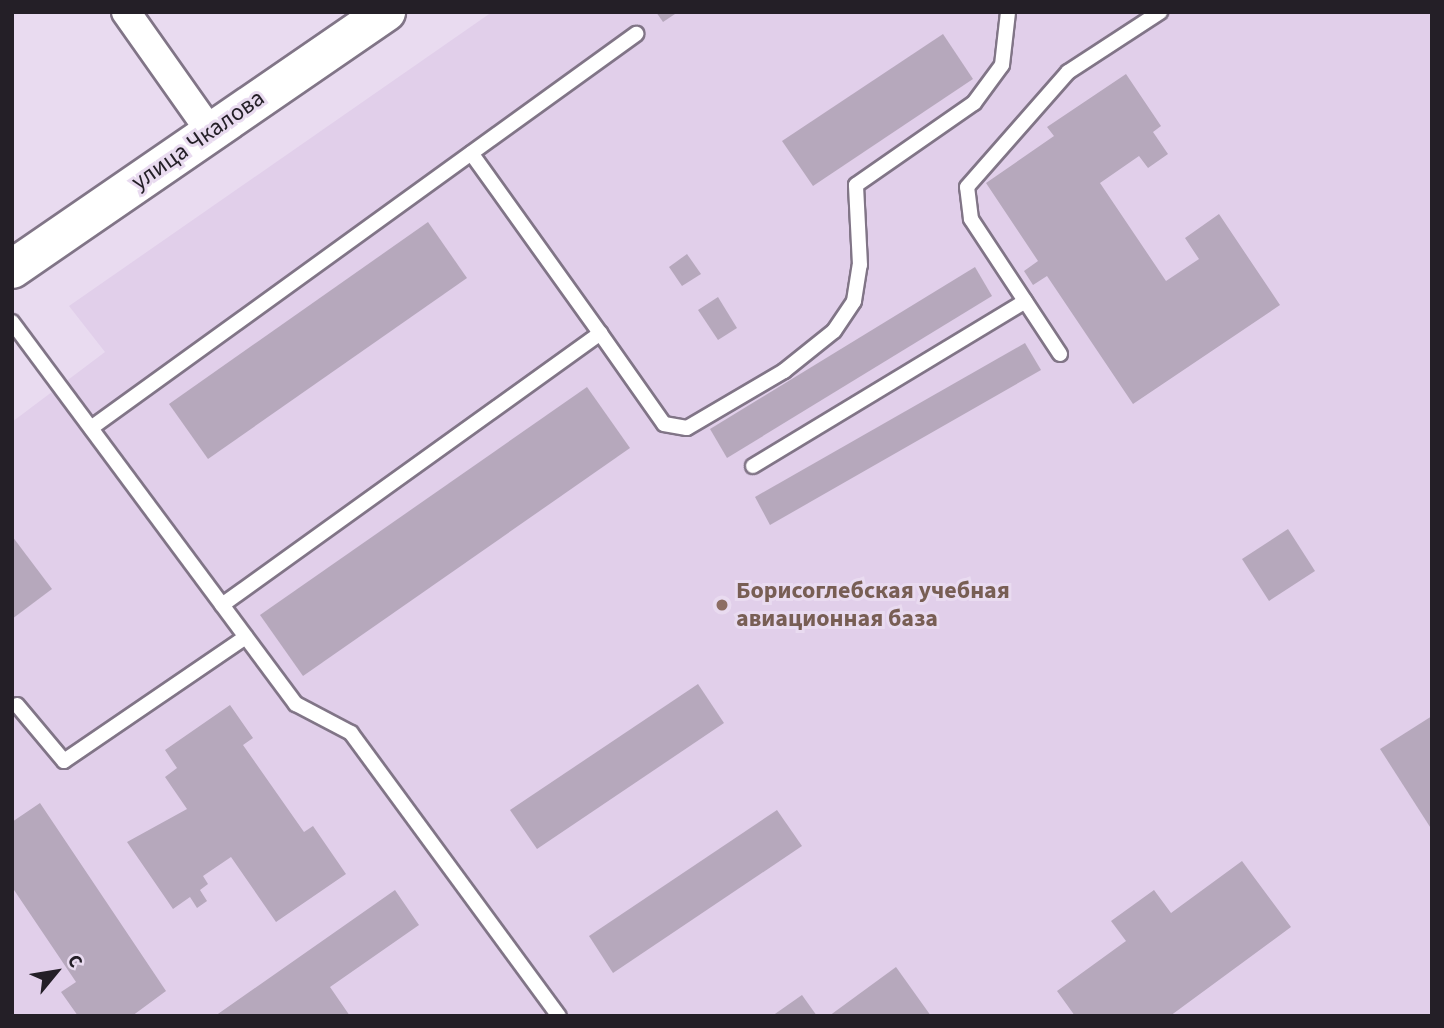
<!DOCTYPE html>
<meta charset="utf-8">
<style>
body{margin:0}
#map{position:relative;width:1444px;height:1028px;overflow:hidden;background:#e9dbf0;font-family:"Source Sans 3",sans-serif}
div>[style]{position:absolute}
.built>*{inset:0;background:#e1cfea}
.building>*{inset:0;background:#b6a8bc}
.roads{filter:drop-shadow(2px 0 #817587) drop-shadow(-2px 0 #817587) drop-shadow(0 2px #817587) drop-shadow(0 -2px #817587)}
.lane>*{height:14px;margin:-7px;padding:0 7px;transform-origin:7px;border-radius:7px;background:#fff}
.street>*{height:28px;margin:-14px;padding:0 14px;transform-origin:14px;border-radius:14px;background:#fff}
.secondary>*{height:38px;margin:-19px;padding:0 19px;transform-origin:19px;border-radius:19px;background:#fff}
.dots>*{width:19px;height:19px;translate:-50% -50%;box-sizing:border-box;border:4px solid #e9dbf0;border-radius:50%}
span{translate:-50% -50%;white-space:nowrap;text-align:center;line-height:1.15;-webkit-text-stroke:6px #e9dbf0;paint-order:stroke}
.street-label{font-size:24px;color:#241f27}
.education-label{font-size:24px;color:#785e54;font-weight:700}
.left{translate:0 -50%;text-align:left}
.frame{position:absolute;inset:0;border:14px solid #241f27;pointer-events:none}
.north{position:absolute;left:21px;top:937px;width:70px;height:70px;-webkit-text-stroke:5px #e9dbf0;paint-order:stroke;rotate:60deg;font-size:19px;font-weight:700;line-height:28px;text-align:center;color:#241f27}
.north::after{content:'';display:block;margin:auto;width:24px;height:32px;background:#241f27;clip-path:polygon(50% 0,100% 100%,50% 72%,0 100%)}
</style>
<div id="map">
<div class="built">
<i style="clip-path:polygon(492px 12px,1432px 12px,1432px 1016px,12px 1016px,12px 422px,105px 352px,69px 306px)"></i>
</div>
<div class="building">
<i style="clip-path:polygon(656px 12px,678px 12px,663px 22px)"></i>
<i style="clip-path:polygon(943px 34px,973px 79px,813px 186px,782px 141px)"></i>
<i style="clip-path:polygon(1126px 74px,1161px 126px,1153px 132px,1168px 154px,1148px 168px,1139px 156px,1100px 183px,1166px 281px,1199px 259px,1185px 238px,1219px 214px,1280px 305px,1133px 404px,1047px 276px,1033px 285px,1024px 271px,1038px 261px,986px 183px,1054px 136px,1047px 127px)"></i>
<i style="clip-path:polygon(428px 222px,467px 278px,208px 459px,169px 404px)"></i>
<i style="clip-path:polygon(687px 254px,701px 274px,682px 286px,669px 267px)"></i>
<i style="clip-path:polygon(975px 267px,992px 296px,727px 458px,710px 429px)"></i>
<i style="clip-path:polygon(718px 297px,737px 328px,718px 340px,698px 310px)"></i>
<i style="clip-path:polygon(1025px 343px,1041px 370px,770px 525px,755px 497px)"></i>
<i style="clip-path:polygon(587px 387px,630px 448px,303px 676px,260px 615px)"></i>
<i style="clip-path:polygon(1288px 529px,1315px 571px,1269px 601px,1242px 559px)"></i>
<i style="clip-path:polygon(12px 536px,52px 589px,12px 619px)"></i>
<i style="clip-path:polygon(698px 684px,724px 723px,537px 849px,510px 810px)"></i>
<i style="clip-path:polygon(230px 705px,253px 738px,243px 745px,304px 832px,313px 826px,346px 874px,276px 922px,231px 857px,203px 876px,208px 884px,200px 890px,207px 901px,197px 908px,190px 897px,173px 909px,127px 842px,187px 809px,165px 777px,177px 768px,165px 750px)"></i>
<i style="clip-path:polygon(1432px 716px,1432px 830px,1380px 749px)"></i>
<i style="clip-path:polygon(40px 803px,166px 991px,132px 1016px,78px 1016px,61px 992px,76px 982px,12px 887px,12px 822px)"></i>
<i style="clip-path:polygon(777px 810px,802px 846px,613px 973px,589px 936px)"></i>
<i style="clip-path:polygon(1242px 861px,1291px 927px,1170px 1016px,1075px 1016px,1057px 991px,1126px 941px,1111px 921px,1154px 890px,1171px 913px)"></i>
<i style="clip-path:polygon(395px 890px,419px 925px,330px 987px,350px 1016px,215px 1016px)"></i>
<i style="clip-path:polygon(896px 967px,931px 1016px,829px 1016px)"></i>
<i style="clip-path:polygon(802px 995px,817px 1016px,772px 1016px)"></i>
</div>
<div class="roads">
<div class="lane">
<i style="left:12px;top:322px;width:476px;rotate:53.4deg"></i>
<i style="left:296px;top:704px;width:62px;rotate:27.8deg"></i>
<i style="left:351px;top:733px;width:351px;rotate:53.7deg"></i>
<i style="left:600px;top:333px;width:111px;rotate:54.9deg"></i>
<i style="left:664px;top:424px;width:23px;rotate:10deg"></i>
<i style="left:687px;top:428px;width:113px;rotate:-30.4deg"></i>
<i style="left:784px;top:371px;width:64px;rotate:-38.7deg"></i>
<i style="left:834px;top:331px;width:36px;rotate:-56deg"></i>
<i style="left:854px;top:301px;width:36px;rotate:-81deg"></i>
<i style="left:860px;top:265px;width:80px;rotate:-92.9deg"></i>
<i style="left:856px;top:185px;width:144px;rotate:-34.8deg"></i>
<i style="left:974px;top:103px;width:47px;rotate:-53.6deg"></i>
<i style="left:1002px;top:65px;width:53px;rotate:-83.5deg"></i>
<i style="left:1060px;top:354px;width:162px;rotate:-123.4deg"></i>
<i style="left:971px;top:219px;width:32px;rotate:-97deg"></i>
<i style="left:967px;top:187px;width:153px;rotate:-48.7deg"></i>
<i style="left:1068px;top:72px;width:110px;rotate:-33.1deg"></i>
<i style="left:91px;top:428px;width:673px;rotate:-35.86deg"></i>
<i style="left:753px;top:466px;width:318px;rotate:-31.2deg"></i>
<i style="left:222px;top:605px;width:466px;rotate:-35.7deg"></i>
<i style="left:600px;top:333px;width:221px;rotate:-125.6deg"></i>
<i style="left:17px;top:705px;width:73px;rotate:50deg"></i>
<i style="left:64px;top:761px;width:220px;rotate:-34.3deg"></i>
</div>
<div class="street">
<i style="left:126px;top:12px;width:146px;rotate:54.8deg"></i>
</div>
<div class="secondary">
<i style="left:12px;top:269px;width:454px;rotate:-34.5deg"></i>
</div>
</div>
<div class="dots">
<i style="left:722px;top:605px;background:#8d6e63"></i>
</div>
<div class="street-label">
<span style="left:198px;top:140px;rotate:-35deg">улица Чкалова</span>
</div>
<div class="education-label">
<span class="left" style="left:736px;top:605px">Борисоглебская учебная<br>авиационная база</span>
</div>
<div class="frame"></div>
<div class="north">С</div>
</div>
